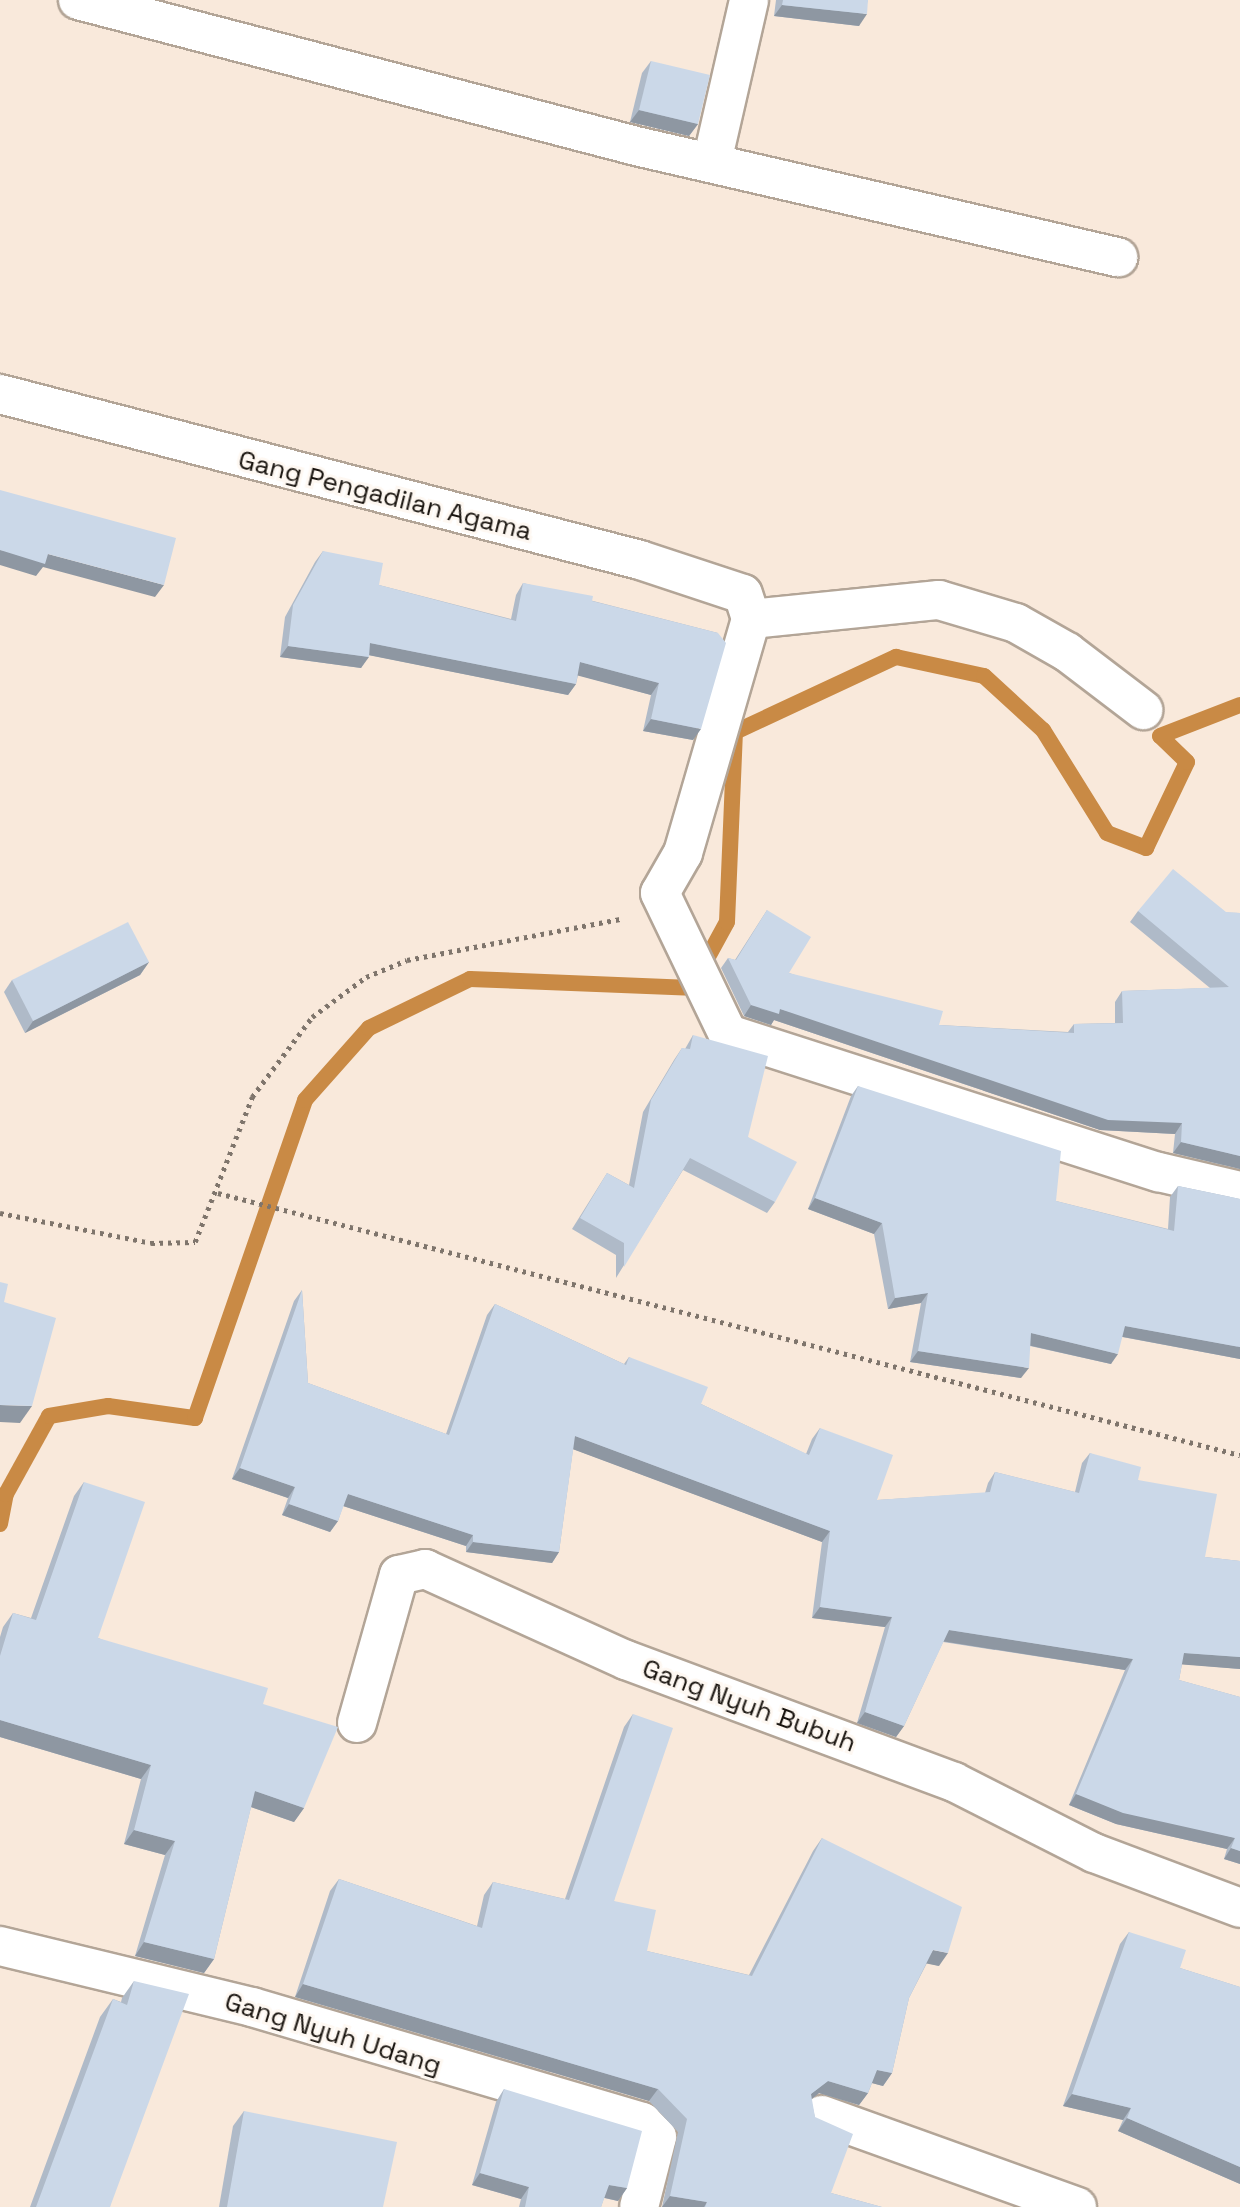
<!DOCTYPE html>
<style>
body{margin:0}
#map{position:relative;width:1240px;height:2207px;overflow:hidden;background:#f9e9db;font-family:"Space Grotesk",sans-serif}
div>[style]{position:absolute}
.stream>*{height:16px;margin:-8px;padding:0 8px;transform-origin:8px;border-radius:8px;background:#c98a45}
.path>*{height:4.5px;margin-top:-2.25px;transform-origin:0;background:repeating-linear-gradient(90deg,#7f756c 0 3.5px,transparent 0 8.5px)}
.roads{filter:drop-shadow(2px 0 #b3a597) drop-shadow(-2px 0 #b3a597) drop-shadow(0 2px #b3a597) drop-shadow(0 -2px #b3a597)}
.minor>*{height:38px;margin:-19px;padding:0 19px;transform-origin:19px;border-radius:19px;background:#fff}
.wall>*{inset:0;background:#afbac8}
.shaded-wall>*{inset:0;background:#8e97a2}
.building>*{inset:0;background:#cbd8e8}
span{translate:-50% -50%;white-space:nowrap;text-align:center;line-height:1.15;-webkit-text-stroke:6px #fef8f2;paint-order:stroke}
.street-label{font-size:26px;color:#18130e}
</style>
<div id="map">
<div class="stream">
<i style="left:0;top:1524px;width:31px;rotate:-79deg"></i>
<i style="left:6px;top:1494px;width:89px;rotate:-61.1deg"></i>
<i style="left:49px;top:1416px;width:60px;rotate:-9.6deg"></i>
<i style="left:108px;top:1406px;width:88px;rotate:7.9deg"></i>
<i style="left:195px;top:1418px;width:336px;rotate:-70.9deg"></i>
<i style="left:305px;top:1100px;width:96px;rotate:-48.4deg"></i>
<i style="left:369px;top:1028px;width:112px;rotate:-25.9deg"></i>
<i style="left:470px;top:979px;width:221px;rotate:2.3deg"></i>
<i style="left:691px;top:988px;width:75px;rotate:-61.4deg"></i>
<i style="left:727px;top:922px;width:190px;rotate:-87.6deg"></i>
<i style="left:735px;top:732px;width:178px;rotate:-25deg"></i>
<i style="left:896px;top:657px;width:90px;rotate:12.2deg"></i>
<i style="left:984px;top:676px;width:80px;rotate:42.5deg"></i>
<i style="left:1043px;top:730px;width:121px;rotate:58.1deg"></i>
<i style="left:1107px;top:833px;width:42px;rotate:21deg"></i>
<i style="left:1146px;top:848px;width:95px;rotate:-64.5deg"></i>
<i style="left:1187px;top:762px;width:37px;rotate:-136deg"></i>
<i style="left:1160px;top:736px;width:86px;rotate:-21.2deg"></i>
</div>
<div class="path">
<i style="left:218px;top:1193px;width:1055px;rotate:14.38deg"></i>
<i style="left:0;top:1213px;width:154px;rotate:11.2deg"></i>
<i style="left:151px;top:1243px;width:44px;rotate:-1.3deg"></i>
<i style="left:195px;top:1242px;width:156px;rotate:-68.5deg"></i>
<i style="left:252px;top:1097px;width:100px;rotate:-53.1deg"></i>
<i style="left:312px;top:1017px;width:67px;rotate:-36.5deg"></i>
<i style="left:366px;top:977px;width:44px;rotate:-22.5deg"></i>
<i style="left:407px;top:960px;width:217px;rotate:-10.9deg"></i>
</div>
<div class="roads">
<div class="minor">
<i style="left:78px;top:0;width:577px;rotate:14.66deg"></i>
<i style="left:636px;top:146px;width:495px;rotate:13deg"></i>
<i style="left:712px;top:162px;width:166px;rotate:-77.1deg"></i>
<i style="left:0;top:394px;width:661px;rotate:14.54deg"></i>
<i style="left:640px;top:560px;width:108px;rotate:18.3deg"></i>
<i style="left:743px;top:594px;width:26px;rotate:72deg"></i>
<i style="left:751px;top:619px;width:244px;rotate:106.2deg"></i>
<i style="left:683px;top:853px;width:46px;rotate:119.9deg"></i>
<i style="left:660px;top:893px;width:157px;rotate:64.3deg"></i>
<i style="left:728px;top:1034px;width:453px;rotate:17.8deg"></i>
<i style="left:1159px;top:1172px;width:83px;rotate:13.2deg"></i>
<i style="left:751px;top:619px;width:189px;rotate:-5.8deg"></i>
<i style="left:939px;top:600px;width:80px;rotate:16.6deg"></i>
<i style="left:1016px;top:623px;width:59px;rotate:29.6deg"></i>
<i style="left:1067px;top:652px;width:96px;rotate:37.3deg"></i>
<i style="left:357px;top:1723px;width:154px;rotate:-74.2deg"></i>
<i style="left:399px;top:1575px;width:27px;rotate:-13deg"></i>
<i style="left:425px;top:1569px;width:221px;rotate:24.4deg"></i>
<i style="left:626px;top:1660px;width:350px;rotate:20.4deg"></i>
<i style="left:954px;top:1782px;width:157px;rotate:26.9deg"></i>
<i style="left:1094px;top:1853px;width:156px;rotate:20.6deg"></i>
<i style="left:0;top:1946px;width:259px;rotate:13.6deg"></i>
<i style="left:252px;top:2007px;width:407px;rotate:16.4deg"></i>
<i style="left:642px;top:2122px;width:21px;rotate:45deg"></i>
<i style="left:657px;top:2137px;width:72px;rotate:104.4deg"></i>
<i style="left:822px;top:2115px;width:271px;rotate:19.8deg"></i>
</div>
</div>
<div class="wall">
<i style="clip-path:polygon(776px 0,868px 0,859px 26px,774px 16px)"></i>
<i style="clip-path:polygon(651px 61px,698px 124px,689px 136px,630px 122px,642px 73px)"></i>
<i style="clip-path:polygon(323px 551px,379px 585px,511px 619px,516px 595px,523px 583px,718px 633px,693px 740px,643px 731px,651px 695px,578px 675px,576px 684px,568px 695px,369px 655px,361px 668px,280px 657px,285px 617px,315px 562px)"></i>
<i style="clip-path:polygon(767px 910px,789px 973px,939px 1025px,1068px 1032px,1074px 1024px,1115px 1023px,1115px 1002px,1122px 991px,1210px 988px,1130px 922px,1138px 911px,1240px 913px,1240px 1169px,1173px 1153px,1175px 1134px,1100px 1130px,774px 1020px,771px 1025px,744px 1016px,721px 968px,728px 958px,735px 960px)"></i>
<i style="clip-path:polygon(149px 962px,140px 975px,25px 1033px,4px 992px,12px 980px)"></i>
<i style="clip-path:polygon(693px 1035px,748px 1137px,775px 1202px,767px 1213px,683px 1170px,616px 1278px,616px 1255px,572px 1229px,607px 1173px,629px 1185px,643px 1112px,674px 1060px,682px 1048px,685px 1049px)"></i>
<i style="clip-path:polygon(858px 1086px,1056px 1201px,1168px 1229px,1170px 1197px,1178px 1186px,1240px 1199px,1240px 1359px,1122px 1337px,1111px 1364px,1030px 1346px,1021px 1378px,910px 1362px,921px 1303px,888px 1309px,874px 1234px,808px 1209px,851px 1096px)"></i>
<i style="clip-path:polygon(302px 1290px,308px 1383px,446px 1434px,487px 1315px,495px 1304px,624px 1364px,629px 1357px,701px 1404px,806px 1454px,812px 1439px,820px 1428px,877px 1500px,985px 1493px,988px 1483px,995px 1472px,1075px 1492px,1082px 1463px,1090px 1453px,1138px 1480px,1205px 1557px,1240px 1561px,1240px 1669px,1182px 1664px,1179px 1680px,1240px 1697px,1240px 1864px,1224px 1859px,1227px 1849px,1116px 1824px,1069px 1805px,1125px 1670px,943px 1642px,904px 1726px,896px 1737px,857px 1723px,885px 1627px,812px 1618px,822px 1542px,573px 1449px,559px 1552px,552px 1563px,466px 1552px,466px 1546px,343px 1506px,338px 1521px,330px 1532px,282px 1515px,288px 1498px,232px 1479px,294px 1301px)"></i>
<i style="clip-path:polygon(84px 1482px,98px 1638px,263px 1704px,304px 1808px,294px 1822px,251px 1807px,214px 1959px,204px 1973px,135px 1956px,165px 1855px,124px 1844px,141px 1779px,0 1737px,0 1637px,3px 1627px,13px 1613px,31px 1618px,74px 1496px)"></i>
<i style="clip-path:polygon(633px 1714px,614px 1901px,647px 1951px,749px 1975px,813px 1851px,822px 1838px,939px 1966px,927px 1963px,909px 1998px,892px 2073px,883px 2086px,872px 2083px,868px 2093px,859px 2105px,819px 2093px,811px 2099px,831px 2193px,882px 2207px,662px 2207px,678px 2132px,649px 2101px,295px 1997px,330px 1891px,339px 1879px,477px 1926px,484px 1895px,493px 1882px,565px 1899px,624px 1727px)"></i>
<i style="clip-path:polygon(1129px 1932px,1180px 1968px,1240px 1987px,1240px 2184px,1118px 2131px,1123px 2120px,1063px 2106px,1120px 1944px)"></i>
<i style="clip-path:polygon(134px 1981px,110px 2207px,30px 2207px,100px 2017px,113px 1999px,121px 2002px,122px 1998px)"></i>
<i style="clip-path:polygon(504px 2089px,627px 2188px,618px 2201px,604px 2198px,601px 2207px,519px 2207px,521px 2199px,472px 2185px,496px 2102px)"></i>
<i style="clip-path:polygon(244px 2111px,383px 2207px,219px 2207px,233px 2126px)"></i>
</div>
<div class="shaded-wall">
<i style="clip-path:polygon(782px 5px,867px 14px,859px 26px,774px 16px)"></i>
<i style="clip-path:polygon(639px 110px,698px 124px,689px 136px,630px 122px)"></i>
<i style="clip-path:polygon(0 550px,48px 554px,164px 585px,155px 597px,43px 567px,36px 576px,0 565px)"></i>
<i style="clip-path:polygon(370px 643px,576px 684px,568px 695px,363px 654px)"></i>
<i style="clip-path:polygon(288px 646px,369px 657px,361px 668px,280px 657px)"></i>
<i style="clip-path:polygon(580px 662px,659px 683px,651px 695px,572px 674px)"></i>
<i style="clip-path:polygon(651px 719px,701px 729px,693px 740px,643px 731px)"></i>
<i style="clip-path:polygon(149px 962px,140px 975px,25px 1033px,33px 1021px)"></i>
<i style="clip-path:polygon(751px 1005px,780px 1009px,1182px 1123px,1175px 1134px,1100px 1130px,774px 1020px,771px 1025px,744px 1016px)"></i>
<i style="clip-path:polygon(1181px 1142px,1240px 1156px,1240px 1169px,1173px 1153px)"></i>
<i style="clip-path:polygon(815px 1198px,882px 1223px,874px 1234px,808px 1209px)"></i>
<i style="clip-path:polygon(928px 1293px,921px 1303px,888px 1309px,895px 1298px)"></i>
<i style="clip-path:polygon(1125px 1326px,1240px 1347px,1240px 1359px,1118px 1336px)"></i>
<i style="clip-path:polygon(1031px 1333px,1118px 1354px,1111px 1364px,1023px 1344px)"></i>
<i style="clip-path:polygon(918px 1351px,1029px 1368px,1021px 1378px,910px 1362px)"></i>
<i style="clip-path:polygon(0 1405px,32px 1406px,20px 1423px,0 1422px)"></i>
<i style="clip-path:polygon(575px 1436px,830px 1531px,822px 1542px,567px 1447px)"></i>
<i style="clip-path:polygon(240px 1468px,295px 1487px,288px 1498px,232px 1479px)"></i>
<i style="clip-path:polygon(348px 1494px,473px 1535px,466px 1546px,340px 1505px)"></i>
<i style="clip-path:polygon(289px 1504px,338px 1521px,330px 1532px,282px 1515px)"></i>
<i style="clip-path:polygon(473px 1542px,559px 1552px,552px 1563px,466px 1552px)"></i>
<i style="clip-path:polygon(820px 1607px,892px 1617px,885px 1627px,812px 1618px)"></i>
<i style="clip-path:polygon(949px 1630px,1133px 1659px,1125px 1670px,941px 1641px)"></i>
<i style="clip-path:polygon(1184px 1653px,1240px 1657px,1240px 1669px,1176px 1664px)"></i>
<i style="clip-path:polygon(865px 1712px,904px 1726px,896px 1737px,857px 1723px)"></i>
<i style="clip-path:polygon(0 1720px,151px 1765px,141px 1779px,0 1737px)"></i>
<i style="clip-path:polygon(255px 1791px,304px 1808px,294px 1822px,245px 1805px)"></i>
<i style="clip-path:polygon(1076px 1794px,1235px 1838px,1227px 1849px,1116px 1824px,1069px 1805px)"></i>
<i style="clip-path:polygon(134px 1830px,175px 1841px,165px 1855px,124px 1844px)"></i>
<i style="clip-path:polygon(1231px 1848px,1240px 1851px,1240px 1864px,1224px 1859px)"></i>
<i style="clip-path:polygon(144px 1942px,214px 1959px,204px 1973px,135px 1956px)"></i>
<i style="clip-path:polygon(933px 1950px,948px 1953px,939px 1966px,924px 1963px)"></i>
<i style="clip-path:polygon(303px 1984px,658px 2089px,649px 2101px,295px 1997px)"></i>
<i style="clip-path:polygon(877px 2070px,892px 2073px,883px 2086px,868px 2082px)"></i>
<i style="clip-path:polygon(828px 2081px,868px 2093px,859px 2105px,819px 2093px,802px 2107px,811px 2094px)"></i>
<i style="clip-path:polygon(1072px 2094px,1131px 2108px,1123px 2120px,1063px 2106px)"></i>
<i style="clip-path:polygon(1127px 2118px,1240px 2167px,1240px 2184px,1118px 2131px)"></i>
<i style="clip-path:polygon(480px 2173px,529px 2187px,521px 2199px,472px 2185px)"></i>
<i style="clip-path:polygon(609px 2185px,627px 2188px,618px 2201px,601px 2197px)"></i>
<i style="clip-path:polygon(670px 2196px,707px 2202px,704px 2207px,662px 2207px)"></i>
</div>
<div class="building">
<i style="clip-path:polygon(783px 0,868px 0,867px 14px,782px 5px)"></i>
<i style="clip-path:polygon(651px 61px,710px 75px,698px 124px,639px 110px)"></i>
<i style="clip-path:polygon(0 490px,176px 538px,164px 585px,48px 554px,45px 564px,0 550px)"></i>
<i style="clip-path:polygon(323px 551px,383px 563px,379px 585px,516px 621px,523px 583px,593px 596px,592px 601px,718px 633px,726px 643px,701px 729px,651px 719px,659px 683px,580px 662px,576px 684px,370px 643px,369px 657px,288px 646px,293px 605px)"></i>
<i style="clip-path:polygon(1173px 869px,1226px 912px,1240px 913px,1240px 1156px,1181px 1142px,1182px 1123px,1108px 1120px,780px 1009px,779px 1014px,751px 1005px,728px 958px,736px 960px,767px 910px,811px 937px,789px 973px,943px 1011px,939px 1025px,1074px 1033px,1074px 1024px,1123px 1023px,1122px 991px,1229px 987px,1138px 911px)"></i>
<i style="clip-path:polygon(128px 922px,149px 962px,33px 1021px,12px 980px)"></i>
<i style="clip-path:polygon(693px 1035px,768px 1056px,748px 1137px,797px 1162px,775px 1202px,690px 1158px,624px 1267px,624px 1243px,580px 1218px,607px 1173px,634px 1188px,651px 1100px,682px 1048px,690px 1049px)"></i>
<i style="clip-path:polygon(858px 1086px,1061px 1151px,1056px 1201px,1174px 1231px,1178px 1186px,1240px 1199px,1240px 1347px,1125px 1326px,1118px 1354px,1031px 1333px,1029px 1368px,918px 1351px,928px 1293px,895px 1298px,882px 1223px,815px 1198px)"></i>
<i style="clip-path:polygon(0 1282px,8px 1284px,4px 1302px,56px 1318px,32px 1406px,0 1405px)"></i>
<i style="clip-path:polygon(302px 1290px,308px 1383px,449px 1435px,495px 1304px,626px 1365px,629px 1357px,708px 1387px,701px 1404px,809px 1455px,820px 1428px,893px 1455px,877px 1500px,990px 1492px,995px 1472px,1079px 1493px,1090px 1453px,1141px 1467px,1138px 1480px,1217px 1494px,1205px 1557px,1240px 1561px,1240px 1657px,1184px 1653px,1179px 1680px,1240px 1697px,1240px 1851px,1231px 1848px,1235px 1838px,1123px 1813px,1076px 1794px,1133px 1659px,949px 1630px,904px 1726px,865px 1712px,892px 1617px,820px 1607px,830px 1531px,575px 1436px,559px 1552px,473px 1542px,473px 1535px,348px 1494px,338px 1521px,289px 1504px,295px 1487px,240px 1468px)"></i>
<i style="clip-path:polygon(84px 1482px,145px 1502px,98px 1638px,268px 1688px,263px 1704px,338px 1727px,304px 1808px,255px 1791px,214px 1959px,144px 1942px,175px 1841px,134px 1830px,151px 1765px,0 1720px,0 1656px,13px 1613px,36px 1620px)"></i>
<i style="clip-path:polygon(633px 1714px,673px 1728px,614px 1901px,656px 1910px,647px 1951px,752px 1976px,822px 1838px,962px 1907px,948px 1953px,933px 1950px,909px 1998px,892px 2073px,877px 2070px,868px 2093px,828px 2081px,811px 2094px,815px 2117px,853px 2134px,831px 2193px,882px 2207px,705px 2207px,707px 2202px,670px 2196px,687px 2119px,658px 2089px,303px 1984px,339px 1879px,482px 1928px,493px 1882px,569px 1900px)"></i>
<i style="clip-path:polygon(1129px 1932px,1186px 1950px,1180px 1968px,1240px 1987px,1240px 2167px,1127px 2118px,1131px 2108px,1072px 2094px)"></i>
<i style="clip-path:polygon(134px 1981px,189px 1994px,110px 2207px,36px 2207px,113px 1999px,127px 2005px)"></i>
<i style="clip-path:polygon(504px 2089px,642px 2131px,627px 2188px,609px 2185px,601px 2207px,525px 2207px,529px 2187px,480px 2173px)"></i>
<i style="clip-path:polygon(244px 2111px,397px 2142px,383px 2207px,227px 2207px)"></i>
</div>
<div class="street-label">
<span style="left:385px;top:496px;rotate:14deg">Gang Pengadilan Agama</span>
<span style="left:749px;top:1706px;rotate:20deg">Gang Nyuh Bubuh</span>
<span style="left:333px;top:2034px;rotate:17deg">Gang Nyuh Udang</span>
</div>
</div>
